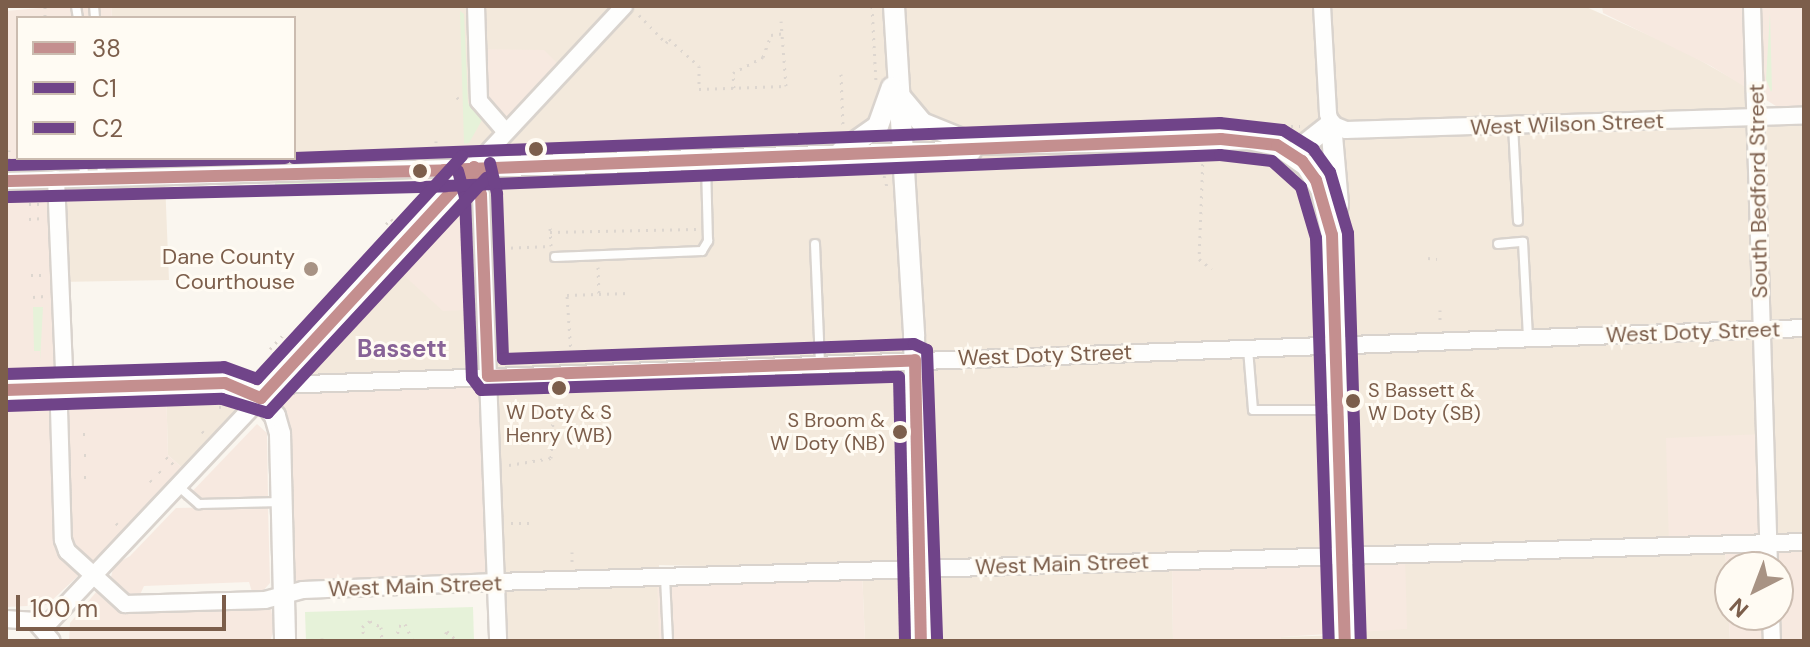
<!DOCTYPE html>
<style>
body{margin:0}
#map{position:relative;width:1810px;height:647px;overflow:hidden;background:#faf6ef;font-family:"DM Sans",sans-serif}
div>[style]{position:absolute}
.residential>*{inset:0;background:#f3e9dc}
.commercial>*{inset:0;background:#f7e9e0}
.green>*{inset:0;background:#e6f2d9}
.path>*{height:3px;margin-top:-1.5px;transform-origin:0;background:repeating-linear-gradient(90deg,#ddd6cf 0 2px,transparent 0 8px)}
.roads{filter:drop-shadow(2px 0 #d9d3cd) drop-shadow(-2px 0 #d9d3cd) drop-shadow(0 2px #d9d3cd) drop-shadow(0 -2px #d9d3cd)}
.service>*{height:8px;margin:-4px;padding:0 4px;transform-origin:4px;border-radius:4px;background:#fefefd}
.minor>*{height:16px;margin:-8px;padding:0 8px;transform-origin:8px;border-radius:8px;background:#fefefd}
.tertiary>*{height:20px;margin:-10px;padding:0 10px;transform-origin:10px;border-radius:10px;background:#fefefd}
.bus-1>*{height:12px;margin:-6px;padding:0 6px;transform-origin:6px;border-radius:6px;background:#c48f8f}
.bus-2>*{height:12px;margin:-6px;padding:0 6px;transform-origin:6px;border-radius:6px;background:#704489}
.bus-3>*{height:12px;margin:-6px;padding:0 6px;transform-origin:6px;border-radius:6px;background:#704489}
.dots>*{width:22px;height:22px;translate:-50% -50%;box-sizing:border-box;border:4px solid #fffbf3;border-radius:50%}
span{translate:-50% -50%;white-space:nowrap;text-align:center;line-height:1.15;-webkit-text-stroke:6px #fffbf3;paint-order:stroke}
.bus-label{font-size:20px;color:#7c5e4b}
.left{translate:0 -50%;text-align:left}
.right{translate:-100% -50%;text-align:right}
.street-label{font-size:22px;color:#7c5e4b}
.poi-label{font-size:22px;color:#7c5e4b}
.neighbourhood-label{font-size:24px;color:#886397;font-weight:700}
.frame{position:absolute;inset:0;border:8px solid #7c5e4b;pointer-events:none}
.legend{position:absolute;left:16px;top:16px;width:280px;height:144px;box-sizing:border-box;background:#fffbf3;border:2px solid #cbbcb0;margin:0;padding:10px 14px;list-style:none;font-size:24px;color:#7c5e4b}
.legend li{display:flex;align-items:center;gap:16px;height:40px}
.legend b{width:40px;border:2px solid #cbbcb0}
.north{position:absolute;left:1714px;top:551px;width:80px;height:80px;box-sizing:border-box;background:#fffbf3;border:2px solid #cbbcb0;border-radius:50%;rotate:222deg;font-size:22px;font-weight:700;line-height:32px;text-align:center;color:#7c5e4b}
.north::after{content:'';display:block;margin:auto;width:28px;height:36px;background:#a89384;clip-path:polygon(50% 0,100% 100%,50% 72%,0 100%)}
.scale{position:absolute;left:16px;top:595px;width:210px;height:36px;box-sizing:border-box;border:4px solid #7c5e4b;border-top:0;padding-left:10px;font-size:24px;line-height:28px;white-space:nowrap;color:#7c5e4b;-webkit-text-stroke:6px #fffbf3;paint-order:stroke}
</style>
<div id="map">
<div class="residential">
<i style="clip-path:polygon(evenodd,111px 6px,1584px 6px,1682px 50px,1756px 92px,1756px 117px,1804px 116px,1804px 542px,1725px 544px,1730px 641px,1281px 641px,1280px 637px,1344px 635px,1172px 562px,1173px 641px,865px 641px,862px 570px,659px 565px,659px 641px,498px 641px,488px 376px,280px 385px,189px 474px,168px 455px,166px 385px,261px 398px,474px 168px,165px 181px,169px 280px,59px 282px,56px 179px,117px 179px,117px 158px,294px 158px,294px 18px,112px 18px,111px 6px,889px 102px,902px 152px,840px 153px,889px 102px)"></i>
</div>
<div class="commercial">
<i style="clip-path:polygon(61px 6px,111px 6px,112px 18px,18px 18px,18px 158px,117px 158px,117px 179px,56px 179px,61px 388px,166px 385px,168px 455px,189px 474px,93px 576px,67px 551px,61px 389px,6px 390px,6px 11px)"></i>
<i style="clip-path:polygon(1602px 6px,1804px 6px,1804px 116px,1792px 116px,1711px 66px,1603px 13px)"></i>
<i style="clip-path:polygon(477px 49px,544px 50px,564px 70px,506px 132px,485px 111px)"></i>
<i style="clip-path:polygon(474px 167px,486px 309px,443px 311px,387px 260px)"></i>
<i style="clip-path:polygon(488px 376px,496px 582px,284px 594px,280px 434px,261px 398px,280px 385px)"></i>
<i style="clip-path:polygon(45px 403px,52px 409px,57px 550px,80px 574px,47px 605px,6px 607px,6px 404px)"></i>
<i style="clip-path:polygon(257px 424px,267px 433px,268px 499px,183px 501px)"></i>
<i style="clip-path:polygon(evenodd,1765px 434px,1768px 543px,1804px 542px,1804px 641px,1730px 641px,1725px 545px,1669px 546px,1666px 438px,1765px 434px,1730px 567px,1778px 567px,1778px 615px,1730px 615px,1730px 567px)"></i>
<i style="clip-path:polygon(268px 506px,270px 583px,261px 593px,252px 592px,249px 582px,144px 586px,138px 599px,131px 598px,110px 581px,114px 565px,130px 556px,176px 508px)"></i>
<i style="clip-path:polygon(1405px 554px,1407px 629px,1281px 637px,1281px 641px,1173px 641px,1172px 561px)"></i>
<i style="clip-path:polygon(862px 570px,865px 641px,659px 641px,657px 577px)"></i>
<i style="clip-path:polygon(97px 591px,117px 607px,271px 607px,274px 630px,270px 641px,69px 641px,70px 623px)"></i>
</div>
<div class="green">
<i style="clip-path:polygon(460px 11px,464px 14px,468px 103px,482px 120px,469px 143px,464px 144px)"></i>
<i style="clip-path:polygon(1770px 13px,1772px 90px,1771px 92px,1766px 79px)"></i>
<i style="clip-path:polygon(457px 147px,456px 153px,407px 156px,404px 149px)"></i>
<i style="clip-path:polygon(418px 179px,275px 187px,275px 183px,339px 181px)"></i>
<i style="clip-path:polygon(33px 307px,43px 307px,40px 362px,40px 351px,34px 351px)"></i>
<i style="clip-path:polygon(473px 607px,474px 641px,306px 641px,305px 612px)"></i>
</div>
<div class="path">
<i style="left:872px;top:6px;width:76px;rotate:87deg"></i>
<i style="left:45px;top:7px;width:10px;rotate:90deg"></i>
<i style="left:639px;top:15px;width:39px;rotate:46deg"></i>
<i style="left:666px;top:43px;width:5px;rotate:-53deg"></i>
<i style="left:669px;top:39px;width:40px;rotate:42deg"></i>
<i style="left:699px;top:66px;width:23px;rotate:90deg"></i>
<i style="left:699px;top:89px;width:87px;rotate:-2deg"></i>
<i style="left:786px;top:86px;width:65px;rotate:-94.4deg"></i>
<i style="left:841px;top:74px;width:51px;rotate:87.8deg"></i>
<i style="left:734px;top:88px;width:15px;rotate:-94deg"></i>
<i style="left:733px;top:73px;width:34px;rotate:-28deg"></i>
<i style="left:763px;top:57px;width:23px;rotate:-70deg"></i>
<i style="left:771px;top:35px;width:14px;rotate:-8deg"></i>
<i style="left:457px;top:97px;width:7px;rotate:56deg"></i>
<i style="left:1275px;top:126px;width:25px"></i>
<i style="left:436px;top:141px;width:5px;rotate:90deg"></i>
<i style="left:9px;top:150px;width:10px;rotate:90deg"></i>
<i style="left:1203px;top:156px;width:103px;rotate:92.2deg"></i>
<i style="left:1199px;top:259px;width:16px;rotate:38deg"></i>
<i style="left:882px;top:168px;width:20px;rotate:75deg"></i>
<i style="left:386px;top:186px;width:7px;rotate:82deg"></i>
<i style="left:29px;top:204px;width:14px"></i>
<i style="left:29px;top:219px;width:15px;rotate:-4deg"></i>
<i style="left:386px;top:224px;width:7px;rotate:-45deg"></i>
<i style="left:391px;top:219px;width:8px;rotate:45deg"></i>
<i style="left:550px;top:232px;width:146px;rotate:-1.2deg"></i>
<i style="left:503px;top:248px;width:48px;rotate:-2.4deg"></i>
<i style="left:551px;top:246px;width:20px;rotate:-93deg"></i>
<i style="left:1428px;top:258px;width:9px;rotate:6deg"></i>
<i style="left:598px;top:267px;width:27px;rotate:88deg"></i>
<i style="left:31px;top:275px;width:14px"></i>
<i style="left:33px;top:297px;width:12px;rotate:-5deg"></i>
<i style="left:1440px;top:310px;width:13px;rotate:90deg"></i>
<i style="left:274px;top:354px;width:6px;rotate:-129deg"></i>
<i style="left:270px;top:349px;width:21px;rotate:-47deg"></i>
<i style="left:571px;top:354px;width:59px;rotate:-93.9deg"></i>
<i style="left:567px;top:295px;width:62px;rotate:-1.8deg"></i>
<i style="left:33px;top:368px;width:2px;rotate:90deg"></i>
<i style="left:219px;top:407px;width:7px;rotate:-8deg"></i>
<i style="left:202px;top:431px;width:3px;rotate:45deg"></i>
<i style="left:83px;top:434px;width:3px"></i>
<i style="left:84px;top:455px;width:2px"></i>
<i style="left:166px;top:457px;width:11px;rotate:45deg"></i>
<i style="left:509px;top:465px;width:43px;rotate:-9.5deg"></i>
<i style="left:551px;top:458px;width:36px;rotate:-87deg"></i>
<i style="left:159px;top:471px;width:7px;rotate:45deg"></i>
<i style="left:84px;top:477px;width:3px"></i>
<i style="left:150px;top:480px;width:7px;rotate:45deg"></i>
<i style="left:116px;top:523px;width:3px;rotate:45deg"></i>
<i style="left:511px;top:523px;width:19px"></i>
<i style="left:572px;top:552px;width:10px;rotate:90deg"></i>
<i style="left:322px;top:638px;width:3px;rotate:90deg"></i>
<i style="left:365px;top:641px;width:14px;rotate:-102deg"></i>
<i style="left:362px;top:627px;width:10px;rotate:-37deg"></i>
<i style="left:370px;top:621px;width:13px;rotate:29deg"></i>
<i style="left:381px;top:627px;width:14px;rotate:86deg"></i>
<i style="left:396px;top:641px;width:15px;rotate:-79deg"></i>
<i style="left:399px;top:626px;width:6px;rotate:-18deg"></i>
<i style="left:405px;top:624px;width:19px;rotate:65deg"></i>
<i style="left:442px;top:641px;width:11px;rotate:-63deg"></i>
<i style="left:447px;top:631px;width:14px;rotate:45deg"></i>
</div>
<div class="roads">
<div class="service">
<i style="left:76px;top:6px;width:12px;rotate:81deg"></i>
<i style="left:94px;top:6px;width:12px;rotate:85deg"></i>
<i style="left:1513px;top:125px;width:96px;rotate:87deg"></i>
<i style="left:83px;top:158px;width:21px;rotate:87deg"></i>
<i style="left:101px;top:158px;width:20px;rotate:87deg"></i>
<i style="left:815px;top:244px;width:119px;rotate:87.6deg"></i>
<i style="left:1498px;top:244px;width:25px;rotate:-5deg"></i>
<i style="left:1523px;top:242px;width:96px;rotate:87deg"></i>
<i style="left:555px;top:257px;width:147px;rotate:-2.3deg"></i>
<i style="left:702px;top:251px;width:12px;rotate:-59deg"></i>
<i style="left:708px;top:241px;width:79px;rotate:-91.5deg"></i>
<i style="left:1248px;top:349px;width:61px;rotate:85.3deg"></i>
<i style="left:1253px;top:410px;width:83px"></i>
<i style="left:178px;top:486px;width:28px;rotate:41deg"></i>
<i style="left:199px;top:504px;width:82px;rotate:-1.4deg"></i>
<i style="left:665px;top:577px;width:64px;rotate:87.3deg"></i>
</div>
<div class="minor">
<i style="left:476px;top:6px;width:95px;rotate:88.2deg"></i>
<i style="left:479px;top:101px;width:41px;rotate:48.9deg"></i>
<i style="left:1322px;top:6px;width:108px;rotate:86.8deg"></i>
<i style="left:1328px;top:114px;width:10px;rotate:73deg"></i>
<i style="left:1331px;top:124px;width:16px;rotate:22deg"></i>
<i style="left:1346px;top:130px;width:458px;rotate:-1.8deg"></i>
<i style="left:1752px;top:6px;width:561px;rotate:88.26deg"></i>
<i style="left:474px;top:167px;width:29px;rotate:76deg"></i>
<i style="left:481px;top:195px;width:446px;rotate:87.8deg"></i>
<i style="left:474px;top:167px;width:220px;rotate:-47deg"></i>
<i style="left:56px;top:179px;width:190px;rotate:87.6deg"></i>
<i style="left:64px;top:369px;width:40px;rotate:97.1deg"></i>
<i style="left:59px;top:409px;width:131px;rotate:88.3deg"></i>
<i style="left:63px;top:540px;width:12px;rotate:70deg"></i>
<i style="left:67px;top:551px;width:79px;rotate:42.4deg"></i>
<i style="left:125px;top:604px;width:140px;rotate:-1.6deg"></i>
<i style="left:265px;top:600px;width:39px;rotate:-15deg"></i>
<i style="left:303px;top:590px;width:193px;rotate:-2.4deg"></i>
<i style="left:496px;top:582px;width:1309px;rotate:-1.75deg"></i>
<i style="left:6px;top:181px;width:468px;rotate:-1.7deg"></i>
<i style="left:1771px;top:615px;width:26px;rotate:88deg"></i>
<i style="left:6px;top:619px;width:29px;rotate:4deg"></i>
<i style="left:35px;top:621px;width:26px;rotate:50deg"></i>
<i style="left:44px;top:628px;width:316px;rotate:-46.7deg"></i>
<i style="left:261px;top:398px;width:23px;rotate:-34deg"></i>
<i style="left:280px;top:385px;width:1525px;rotate:-2.14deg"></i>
</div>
<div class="tertiary">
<i style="left:894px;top:6px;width:331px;rotate:86.5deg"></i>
<i style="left:914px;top:336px;width:305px;rotate:88.7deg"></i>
<i style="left:897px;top:93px;width:39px;rotate:50deg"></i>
<i style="left:922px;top:123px;width:56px;rotate:22deg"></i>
<i style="left:974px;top:144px;width:274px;rotate:-1deg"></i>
<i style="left:1248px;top:139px;width:30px;rotate:12deg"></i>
<i style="left:1277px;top:145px;width:35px;rotate:35deg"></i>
<i style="left:1306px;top:165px;width:28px;rotate:58deg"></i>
<i style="left:1321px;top:189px;width:47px;rotate:76.6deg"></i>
<i style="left:1332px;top:235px;width:406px;rotate:88.2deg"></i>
<i style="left:1331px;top:124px;width:80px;rotate:85deg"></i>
<i style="left:1338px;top:204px;width:19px;rotate:102deg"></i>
<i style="left:841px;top:152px;width:45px;rotate:-35.1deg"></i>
<i style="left:878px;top:126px;width:41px;rotate:-70.3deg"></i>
<i style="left:1293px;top:154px;width:48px;rotate:-38.3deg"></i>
<i style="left:6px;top:390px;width:219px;rotate:-1.8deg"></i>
<i style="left:225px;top:383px;width:39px;rotate:23deg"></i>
<i style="left:261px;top:398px;width:23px;rotate:52deg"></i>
<i style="left:275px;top:416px;width:19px;rotate:74deg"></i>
<i style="left:280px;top:434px;width:207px;rotate:88.6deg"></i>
<i style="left:261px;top:398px;width:314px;rotate:-47.3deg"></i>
<i style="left:474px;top:167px;width:497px;rotate:-1.8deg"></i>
</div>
</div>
<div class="bus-1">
<i style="left:474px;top:167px;width:29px;rotate:76deg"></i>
<i style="left:481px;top:195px;width:181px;rotate:87.8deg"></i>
<i style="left:488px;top:376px;width:427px;rotate:-2.1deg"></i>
<i style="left:915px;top:360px;width:281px;rotate:88.8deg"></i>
<i style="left:6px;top:181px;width:438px;rotate:-1.4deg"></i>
<i style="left:444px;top:170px;width:778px;rotate:-2.28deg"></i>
<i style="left:1221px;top:139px;width:56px;rotate:6.1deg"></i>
<i style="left:1277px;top:145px;width:30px;rotate:33deg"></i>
<i style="left:1302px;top:161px;width:24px;rotate:54deg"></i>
<i style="left:1316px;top:180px;width:57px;rotate:73.8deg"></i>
<i style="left:1332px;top:235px;width:406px;rotate:88.2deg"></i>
<i style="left:6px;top:390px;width:219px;rotate:-1.8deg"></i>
<i style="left:225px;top:383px;width:39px;rotate:23deg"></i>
<i style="left:261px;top:398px;width:314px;rotate:-47.3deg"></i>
</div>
<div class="bus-2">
<i style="left:458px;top:171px;width:27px;rotate:75deg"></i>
<i style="left:465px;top:197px;width:181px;rotate:87.8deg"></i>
<i style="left:472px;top:378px;width:15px;rotate:53deg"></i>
<i style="left:481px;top:390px;width:418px;rotate:-1.8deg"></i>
<i style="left:899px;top:377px;width:264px;rotate:88.7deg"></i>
<i style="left:6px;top:197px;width:439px;rotate:-1.4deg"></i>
<i style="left:445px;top:186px;width:776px;rotate:-2.29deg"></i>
<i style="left:1220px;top:155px;width:52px;rotate:6.6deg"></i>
<i style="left:1272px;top:161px;width:39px;rotate:42deg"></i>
<i style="left:1301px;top:187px;width:53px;rotate:73.6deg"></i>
<i style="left:1316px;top:238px;width:403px;rotate:88.2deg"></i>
<i style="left:7px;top:406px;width:215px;rotate:-1.9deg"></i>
<i style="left:222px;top:399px;width:48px;rotate:16.9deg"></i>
<i style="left:268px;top:413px;width:321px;rotate:-47.1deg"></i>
</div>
<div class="bus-3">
<i style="left:294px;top:158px;width:927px;rotate:-2.16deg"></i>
<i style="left:1220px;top:123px;width:63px;rotate:6.3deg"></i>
<i style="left:1283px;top:130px;width:36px;rotate:32deg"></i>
<i style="left:1313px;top:149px;width:29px;rotate:54deg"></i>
<i style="left:1330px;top:172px;width:64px;rotate:73.6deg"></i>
<i style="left:1348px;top:233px;width:407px;rotate:88.2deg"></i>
<i style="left:490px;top:163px;width:32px;rotate:77deg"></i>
<i style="left:497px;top:194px;width:165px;rotate:87.9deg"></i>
<i style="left:503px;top:359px;width:411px;rotate:-2.1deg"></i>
<i style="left:914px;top:344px;width:14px;rotate:25deg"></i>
<i style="left:927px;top:350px;width:291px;rotate:88deg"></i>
<i style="left:6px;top:165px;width:279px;rotate:-1.4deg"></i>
<i style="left:6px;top:374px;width:218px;rotate:-1.8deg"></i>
<i style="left:224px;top:367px;width:35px;rotate:20deg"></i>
<i style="left:257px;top:379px;width:303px;rotate:-47.4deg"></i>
</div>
<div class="dots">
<i style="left:536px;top:149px;background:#7c5e4b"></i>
<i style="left:420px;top:171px;background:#7c5e4b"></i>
<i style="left:311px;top:269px;background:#a89384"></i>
<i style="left:559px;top:388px;background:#7c5e4b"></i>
<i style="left:1353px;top:401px;background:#7c5e4b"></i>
<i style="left:900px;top:432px;background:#7c5e4b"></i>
</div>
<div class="bus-label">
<span class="left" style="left:1368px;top:402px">S Bassett &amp;<br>W Doty (SB)</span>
<span style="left:559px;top:424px">W Doty &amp; S<br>Henry (WB)</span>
<span class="right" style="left:885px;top:432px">S Broom &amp;<br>W Doty (NB)</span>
</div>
<div class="street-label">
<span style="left:1567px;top:124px;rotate:-2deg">West Wilson Street</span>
<span style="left:1758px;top:191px;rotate:-91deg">South Bedford Street</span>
<span style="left:1693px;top:332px;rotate:-2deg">West Doty Street</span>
<span style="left:1045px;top:355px;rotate:-2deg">West Doty Street</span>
<span style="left:1062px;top:564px;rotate:-2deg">West Main Street</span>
<span style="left:415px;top:586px;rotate:-2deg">West Main Street</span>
</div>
<div class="poi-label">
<span class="right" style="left:295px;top:269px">Dane County<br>Courthouse</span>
</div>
<div class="neighbourhood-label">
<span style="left:402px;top:349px">Bassett</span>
</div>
<div class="frame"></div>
<ul class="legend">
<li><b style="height:10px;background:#c48f8f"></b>38</li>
<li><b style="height:10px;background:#704489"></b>C1</li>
<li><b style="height:10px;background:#704489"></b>C2</li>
</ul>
<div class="north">N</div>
<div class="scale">100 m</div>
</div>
